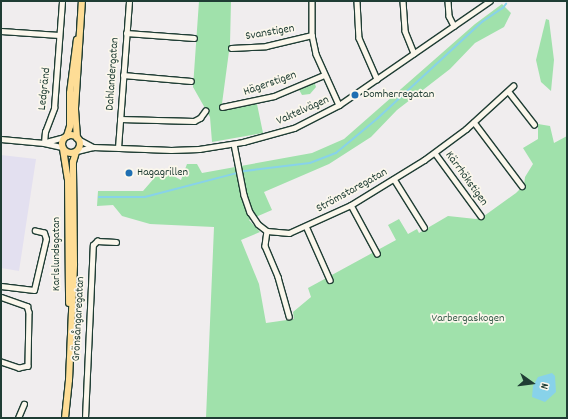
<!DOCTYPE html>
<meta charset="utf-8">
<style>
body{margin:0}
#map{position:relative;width:568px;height:419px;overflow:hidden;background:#f0edee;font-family:Dekko,sans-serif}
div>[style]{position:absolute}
.built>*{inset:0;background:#e3e0f0}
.green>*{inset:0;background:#a0e1ab}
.water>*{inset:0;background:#88d2e9}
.stream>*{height:1.5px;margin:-0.75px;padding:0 0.75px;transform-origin:0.75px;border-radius:0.75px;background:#88d2e9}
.roads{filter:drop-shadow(1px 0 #1f3d34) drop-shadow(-1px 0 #1f3d34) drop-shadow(0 1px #1f3d34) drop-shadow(0 -1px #1f3d34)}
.minor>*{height:4.5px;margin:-2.25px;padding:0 2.25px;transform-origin:2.25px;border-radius:2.25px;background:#fbf7ec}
.major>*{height:6px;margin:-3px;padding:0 3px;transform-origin:3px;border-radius:3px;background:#fedd96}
.major>.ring{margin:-3px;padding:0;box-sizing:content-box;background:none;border:6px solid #fedd96;border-radius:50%}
.dots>*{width:11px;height:11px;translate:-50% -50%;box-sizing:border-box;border:2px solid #fbf7ec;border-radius:50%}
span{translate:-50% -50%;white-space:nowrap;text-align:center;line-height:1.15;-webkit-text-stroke:3.5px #fbf7ec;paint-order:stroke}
.street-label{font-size:12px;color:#1f3d34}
.poi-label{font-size:12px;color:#1f3d34}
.left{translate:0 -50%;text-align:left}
.park-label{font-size:12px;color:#395e4c}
.frame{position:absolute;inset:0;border:2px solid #1f3d34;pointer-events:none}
.north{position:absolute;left:512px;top:363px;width:40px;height:40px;-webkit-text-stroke:3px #fbf7ec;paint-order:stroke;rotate:104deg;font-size:11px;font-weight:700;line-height:16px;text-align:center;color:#1f3d34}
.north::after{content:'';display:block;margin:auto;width:14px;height:18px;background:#1f3d34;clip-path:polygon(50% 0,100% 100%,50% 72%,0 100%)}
</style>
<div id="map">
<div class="built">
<i style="clip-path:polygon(1px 155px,36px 159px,19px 271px,1px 268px)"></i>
</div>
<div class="green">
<i style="clip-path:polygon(199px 1px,231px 1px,230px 44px,221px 111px,257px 104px,263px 133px,212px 142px,210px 117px,193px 87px)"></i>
<i style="clip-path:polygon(502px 4px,511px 13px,504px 27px,475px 43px,450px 69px,397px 110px,371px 137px,329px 164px,264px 192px,272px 210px,249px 220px,260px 232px,241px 240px,259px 284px,266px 323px,294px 319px,293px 312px,311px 297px,308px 288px,396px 240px,388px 225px,399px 219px,408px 234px,417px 229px,419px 233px,448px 216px,476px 219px,484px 216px,516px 193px,524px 185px,525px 177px,533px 164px,523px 148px,538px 139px,538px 124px,550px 126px,554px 143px,567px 136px,567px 418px,206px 418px,214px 227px,150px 224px,122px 216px,113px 205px,97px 206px,98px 191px,143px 191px,156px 176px,170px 174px,181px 180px,187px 164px,197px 164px,202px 173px,312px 153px,344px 139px,475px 24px)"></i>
<i style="clip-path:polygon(546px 19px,549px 20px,554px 60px,551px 91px,541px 82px,536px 60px)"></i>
<i style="clip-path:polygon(314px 81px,316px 87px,310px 94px,302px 95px,298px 88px)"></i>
</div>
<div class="water">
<i style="clip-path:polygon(552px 373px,555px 376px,556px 392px,545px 402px,532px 397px,533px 386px,538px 377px)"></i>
</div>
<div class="stream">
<i style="left:99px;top:197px;width:46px"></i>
<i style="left:145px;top:197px;width:103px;rotate:-14.6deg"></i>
<i style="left:245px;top:171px;width:65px;rotate:-7deg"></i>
<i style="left:310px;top:163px;width:28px;rotate:-21deg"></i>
<i style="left:336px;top:153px;width:55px;rotate:-39.8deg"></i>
<i style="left:378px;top:118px;width:142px;rotate:-42.7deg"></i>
<i style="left:482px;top:22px;width:25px;rotate:-34deg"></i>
<i style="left:503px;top:8px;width:5px;rotate:-53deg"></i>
</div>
<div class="roads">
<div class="minor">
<i style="left:312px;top:1px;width:34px;rotate:90deg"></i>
<i style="left:312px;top:35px;width:19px;rotate:78deg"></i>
<i style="left:316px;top:54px;width:56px;rotate:65.7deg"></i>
<i style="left:357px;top:1px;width:37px;rotate:87deg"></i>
<i style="left:359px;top:38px;width:45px;rotate:66.3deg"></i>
<i style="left:403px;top:1px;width:30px;rotate:86deg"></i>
<i style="left:405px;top:31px;width:24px;rotate:68deg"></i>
<i style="left:448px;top:1px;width:15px;rotate:86deg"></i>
<i style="left:449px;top:16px;width:11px;rotate:63deg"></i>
<i style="left:1px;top:31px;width:58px;rotate:3.9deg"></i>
<i style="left:126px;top:33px;width:68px;rotate:4.2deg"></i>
<i style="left:231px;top:48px;width:35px;rotate:-3deg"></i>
<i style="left:266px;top:46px;width:47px;rotate:-13.4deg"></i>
<i style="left:123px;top:75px;width:68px;rotate:5deg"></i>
<i style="left:509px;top:92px;width:41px;rotate:52deg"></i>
<i style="left:222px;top:107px;width:53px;rotate:-11.9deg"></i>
<i style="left:274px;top:96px;width:54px;rotate:-22.8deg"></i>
<i style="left:120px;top:119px;width:74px;rotate:1.5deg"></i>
<i style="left:194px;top:121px;width:7px;rotate:-27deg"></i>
<i style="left:200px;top:118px;width:9px;rotate:-54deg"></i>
<i style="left:474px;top:122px;width:80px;rotate:53.1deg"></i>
<i style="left:1px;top:139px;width:43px;rotate:5.3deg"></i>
<i style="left:44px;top:143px;width:18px;rotate:13deg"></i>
<i style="left:78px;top:139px;width:17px;rotate:28deg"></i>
<i style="left:46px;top:142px;width:20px;rotate:-15deg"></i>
<i style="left:44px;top:143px;width:11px;rotate:-85deg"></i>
<i style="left:45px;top:132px;width:26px;rotate:-69deg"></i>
<i style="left:54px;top:108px;width:107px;rotate:-85.7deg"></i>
<i style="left:234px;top:144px;width:52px;rotate:78.9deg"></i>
<i style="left:244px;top:195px;width:18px;rotate:71deg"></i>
<i style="left:250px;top:212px;width:14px;rotate:56deg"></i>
<i style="left:258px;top:224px;width:11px;rotate:38deg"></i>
<i style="left:267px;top:231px;width:22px;rotate:5deg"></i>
<i style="left:289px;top:233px;width:68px;rotate:-24.3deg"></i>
<i style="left:351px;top:205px;width:86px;rotate:-31.7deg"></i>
<i style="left:424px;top:160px;width:52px;rotate:-36.4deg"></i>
<i style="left:466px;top:129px;width:64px;rotate:-42.5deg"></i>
<i style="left:118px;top:148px;width:147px;rotate:-85.7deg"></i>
<i style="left:77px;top:151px;width:16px;rotate:-14deg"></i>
<i style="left:93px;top:147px;width:78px;rotate:2.2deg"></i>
<i style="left:171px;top:150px;width:28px;rotate:-2deg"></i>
<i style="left:199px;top:149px;width:45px;rotate:-9deg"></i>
<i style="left:243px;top:142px;width:53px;rotate:-15.4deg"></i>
<i style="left:294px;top:128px;width:51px;rotate:-27.1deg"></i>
<i style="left:339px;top:105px;width:183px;rotate:-34.6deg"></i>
<i style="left:435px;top:153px;width:78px;rotate:53.9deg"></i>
<i style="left:394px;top:179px;width:57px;rotate:58deg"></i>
<i style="left:351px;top:205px;width:55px;rotate:61.6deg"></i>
<i style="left:306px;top:226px;width:59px;rotate:66deg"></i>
<i style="left:267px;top:231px;width:15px;rotate:98deg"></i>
<i style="left:265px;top:246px;width:34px;rotate:67deg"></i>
<i style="left:278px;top:277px;width:41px;rotate:74.2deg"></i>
<i style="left:1px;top:286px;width:33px;rotate:7deg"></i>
<i style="left:34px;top:290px;width:52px;rotate:-76.8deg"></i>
<i style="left:46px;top:239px;width:6px;rotate:-108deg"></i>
<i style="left:44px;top:233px;width:9px;rotate:-167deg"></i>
<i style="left:1px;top:297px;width:28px;rotate:19deg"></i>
<i style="left:27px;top:306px;width:6px;rotate:72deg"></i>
<i style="left:29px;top:312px;width:54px;rotate:91.1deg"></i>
<i style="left:28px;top:366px;width:9px;rotate:167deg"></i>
<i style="left:19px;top:368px;width:19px;rotate:-162deg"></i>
<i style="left:18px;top:418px;width:15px;rotate:-67deg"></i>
<i style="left:85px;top:418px;width:173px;rotate:-87.4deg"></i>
<i style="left:93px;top:245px;width:6px;rotate:-45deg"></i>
<i style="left:97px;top:241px;width:19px;rotate:3deg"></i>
</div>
<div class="major">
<i class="ring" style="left:62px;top:135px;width:12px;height:12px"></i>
<i style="left:67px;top:136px;width:10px;rotate:-73deg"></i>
<i style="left:70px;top:126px;width:33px;rotate:-90deg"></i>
<i style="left:70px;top:93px;width:54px;rotate:-82.6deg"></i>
<i style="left:77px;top:138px;width:30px;rotate:-94deg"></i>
<i style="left:75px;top:108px;width:107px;rotate:-86.3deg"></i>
<i style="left:63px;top:149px;width:30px;rotate:81deg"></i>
<i style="left:68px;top:179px;width:124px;rotate:89.5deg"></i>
<i style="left:65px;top:418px;width:38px;rotate:-84deg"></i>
<i style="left:69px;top:380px;width:116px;rotate:-87.5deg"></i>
<i style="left:74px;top:264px;width:102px;rotate:-90.6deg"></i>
<i style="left:73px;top:162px;width:10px;rotate:-73deg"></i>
</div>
</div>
<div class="dots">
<i style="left:355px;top:95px;background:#1f6fb2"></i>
<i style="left:129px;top:173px;background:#1f6fb2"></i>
</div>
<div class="street-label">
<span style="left:270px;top:33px;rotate:-10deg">Svanstigen</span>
<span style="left:113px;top:74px;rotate:-86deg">Dahlandergatan</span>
<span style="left:270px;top:84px;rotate:-19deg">Hägerstigen</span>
<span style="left:45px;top:89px;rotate:-84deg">Ledgränd</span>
<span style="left:303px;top:111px;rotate:-24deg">Vaktelvägen</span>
<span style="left:466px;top:179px;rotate:54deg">Kärrhökstigen</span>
<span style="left:352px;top:191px;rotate:-29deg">Strömstaregatan</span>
<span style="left:57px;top:254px;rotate:-90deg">Karlslundsgatan</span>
<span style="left:79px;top:319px;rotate:-87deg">Grönsångaregatan</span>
</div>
<div class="poi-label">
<span class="left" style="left:363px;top:95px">Domherregatan</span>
<span class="left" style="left:137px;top:173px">Hagagrillen</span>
</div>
<div class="park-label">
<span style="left:468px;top:319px">Varbergaskogen</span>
</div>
<div class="frame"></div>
<div class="north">N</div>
</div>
